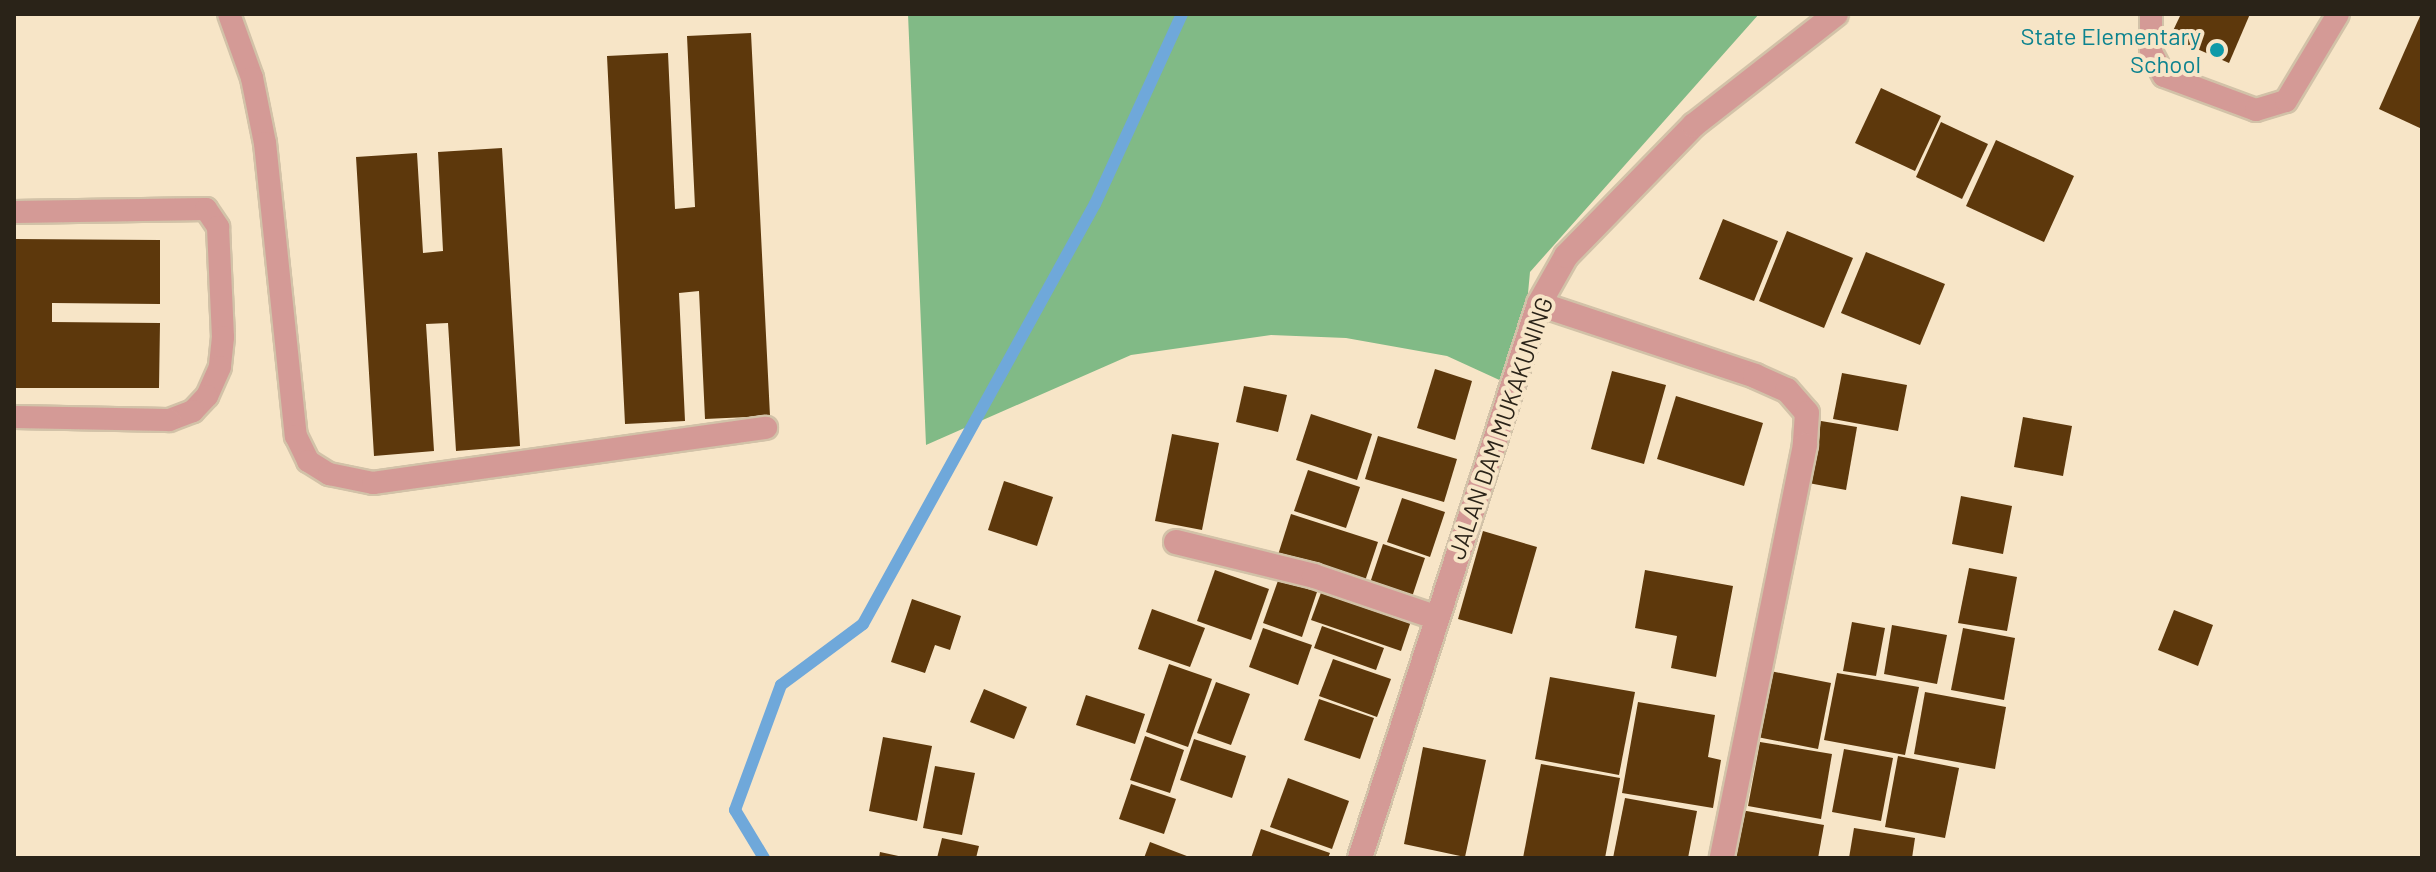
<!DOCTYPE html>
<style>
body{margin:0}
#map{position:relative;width:2436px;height:872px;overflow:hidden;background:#f7e5c7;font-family:Barlow,sans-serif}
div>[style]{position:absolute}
.forest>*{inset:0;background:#81ba86}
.stream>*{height:12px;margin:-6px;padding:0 6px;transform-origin:6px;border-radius:6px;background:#6fa8da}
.building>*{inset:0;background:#5d380c}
.roads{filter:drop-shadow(2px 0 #d2c2a8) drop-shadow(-2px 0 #d2c2a8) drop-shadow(0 2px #d2c2a8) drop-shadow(0 -2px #d2c2a8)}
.service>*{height:22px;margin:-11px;padding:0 11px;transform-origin:11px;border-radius:11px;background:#d49a96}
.minor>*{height:24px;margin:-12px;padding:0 12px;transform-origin:12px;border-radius:12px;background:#d49a96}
.dots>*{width:22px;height:22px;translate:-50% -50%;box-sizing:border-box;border:4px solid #f7e5c7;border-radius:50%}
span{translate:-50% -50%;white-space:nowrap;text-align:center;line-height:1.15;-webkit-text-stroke:8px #f7e5c7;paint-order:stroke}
.culture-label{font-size:24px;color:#0d838f}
.right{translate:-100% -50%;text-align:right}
.street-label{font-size:24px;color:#2a2318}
.frame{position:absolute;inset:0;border:16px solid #2a2318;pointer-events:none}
</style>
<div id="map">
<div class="forest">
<i style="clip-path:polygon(908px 14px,1759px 14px,1530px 272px,1519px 389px,1447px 356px,1346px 338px,1271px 335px,1131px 355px,926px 445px)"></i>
</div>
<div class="stream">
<i style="left:764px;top:858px;width:56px;rotate:-121.1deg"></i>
<i style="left:735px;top:810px;width:133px;rotate:-69.8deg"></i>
<i style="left:781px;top:685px;width:102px;rotate:-36.6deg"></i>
<i style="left:863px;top:624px;width:480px;rotate:-61.1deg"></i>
<i style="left:1095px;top:204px;width:209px;rotate:-65.4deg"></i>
</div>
<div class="building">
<i style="clip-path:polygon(2181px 14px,2250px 14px,2229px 63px,2170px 37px)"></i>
<i style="clip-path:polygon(2421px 14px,2422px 14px,2422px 129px,2379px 109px)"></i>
<i style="clip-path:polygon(751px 33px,770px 416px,705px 419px,699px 291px,679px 293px,685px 421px,625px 424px,607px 56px,668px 53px,675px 209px,695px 207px,687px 36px)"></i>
<i style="clip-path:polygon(1881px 88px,1941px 116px,1915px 171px,1855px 143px)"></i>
<i style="clip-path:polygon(1941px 122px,1988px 144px,1962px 199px,1916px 177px)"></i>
<i style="clip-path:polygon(1996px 140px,2074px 176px,2044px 242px,1966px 206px)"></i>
<i style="clip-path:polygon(502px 148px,520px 446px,456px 451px,448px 323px,426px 324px,434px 451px,374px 456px,356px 157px,417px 153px,423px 253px,443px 251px,438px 152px)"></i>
<i style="clip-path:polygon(1723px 219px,1778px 241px,1754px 301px,1699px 279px)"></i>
<i style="clip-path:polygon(1787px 231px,1853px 258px,1824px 328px,1759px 301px)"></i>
<i style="clip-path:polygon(14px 239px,160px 240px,160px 304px,52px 303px,52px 322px,160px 323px,159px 388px,14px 388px)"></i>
<i style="clip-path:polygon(1866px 252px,1945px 284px,1920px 345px,1841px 313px)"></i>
<i style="clip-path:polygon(1435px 369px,1472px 381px,1455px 440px,1417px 428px)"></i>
<i style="clip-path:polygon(1612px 371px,1666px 385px,1644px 464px,1591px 449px)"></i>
<i style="clip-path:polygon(1842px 373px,1907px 385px,1898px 431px,1833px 419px)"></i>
<i style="clip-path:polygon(1244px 386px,1287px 395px,1278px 432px,1236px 422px)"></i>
<i style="clip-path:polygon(1676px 396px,1763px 423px,1744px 486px,1657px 459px)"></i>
<i style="clip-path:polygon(1311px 414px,1372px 434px,1357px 480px,1296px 460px)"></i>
<i style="clip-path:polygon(2023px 417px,2072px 426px,2063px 476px,2014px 467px)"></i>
<i style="clip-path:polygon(1815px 420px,1857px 427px,1846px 490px,1803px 482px)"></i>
<i style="clip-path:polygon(1172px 434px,1219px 443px,1202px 530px,1155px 521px)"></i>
<i style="clip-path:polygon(1378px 436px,1457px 459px,1444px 502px,1365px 479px)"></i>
<i style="clip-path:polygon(1308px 470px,1360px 487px,1346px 528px,1294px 511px)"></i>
<i style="clip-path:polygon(1004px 481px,1053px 497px,1037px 546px,988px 530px)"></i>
<i style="clip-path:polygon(1961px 496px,2012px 506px,2003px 554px,1952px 544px)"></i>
<i style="clip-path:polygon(1402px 498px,1445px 512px,1430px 557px,1387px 542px)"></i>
<i style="clip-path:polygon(1291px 514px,1378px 542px,1363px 587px,1277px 558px)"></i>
<i style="clip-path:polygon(1483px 531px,1537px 547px,1512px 634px,1458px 619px)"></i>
<i style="clip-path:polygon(1383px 544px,1425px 558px,1411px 600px,1369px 586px)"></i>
<i style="clip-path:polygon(1969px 568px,2017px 577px,2007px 631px,1958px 623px)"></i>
<i style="clip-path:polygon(1215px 570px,1269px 589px,1251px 640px,1197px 621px)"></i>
<i style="clip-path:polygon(1645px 570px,1733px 586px,1716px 677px,1671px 668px,1677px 636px,1635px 628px)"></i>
<i style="clip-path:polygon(1280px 575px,1318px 589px,1302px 637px,1263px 623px)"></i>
<i style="clip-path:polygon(1322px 590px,1411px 621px,1401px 651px,1311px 620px)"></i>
<i style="clip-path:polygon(912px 599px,961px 616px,950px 650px,935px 645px,925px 673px,891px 662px)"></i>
<i style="clip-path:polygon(1152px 609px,1205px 628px,1190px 667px,1138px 649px)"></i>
<i style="clip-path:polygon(2174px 610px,2213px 625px,2198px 666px,2158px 650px)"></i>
<i style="clip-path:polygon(1852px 622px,1885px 628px,1876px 676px,1843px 671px)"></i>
<i style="clip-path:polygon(1892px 625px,1947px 635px,1937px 684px,1884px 674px)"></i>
<i style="clip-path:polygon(1322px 626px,1384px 648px,1376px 670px,1314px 648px)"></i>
<i style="clip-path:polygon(1263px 628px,1312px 645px,1298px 685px,1249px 667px)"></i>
<i style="clip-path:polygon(1963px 628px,2015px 638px,2004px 700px,1951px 690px)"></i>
<i style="clip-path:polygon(1333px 659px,1391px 679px,1377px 717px,1319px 696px)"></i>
<i style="clip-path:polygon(1169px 664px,1212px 679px,1188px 747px,1146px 732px)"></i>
<i style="clip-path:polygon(1765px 670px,1831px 683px,1818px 749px,1752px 736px)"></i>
<i style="clip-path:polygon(1837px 673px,1919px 687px,1905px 755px,1824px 740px)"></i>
<i style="clip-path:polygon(1550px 677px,1635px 692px,1619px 775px,1535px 759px)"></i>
<i style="clip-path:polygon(1216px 682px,1250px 694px,1231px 745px,1197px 733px)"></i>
<i style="clip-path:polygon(984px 689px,1027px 707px,1014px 739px,970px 722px)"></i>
<i style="clip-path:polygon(1925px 692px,2006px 707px,1995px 769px,1914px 754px)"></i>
<i style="clip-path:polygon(1086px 695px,1145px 714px,1135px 744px,1076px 725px)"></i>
<i style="clip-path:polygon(1319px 699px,1374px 718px,1360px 759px,1304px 740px)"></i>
<i style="clip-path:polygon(1638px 702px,1715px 715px,1708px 757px,1721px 760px,1713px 808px,1622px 793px)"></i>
<i style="clip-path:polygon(1145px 736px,1184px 750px,1170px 793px,1130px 780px)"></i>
<i style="clip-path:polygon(883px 737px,932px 746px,917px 821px,869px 811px)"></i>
<i style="clip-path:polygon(1194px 739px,1246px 756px,1232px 798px,1180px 780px)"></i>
<i style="clip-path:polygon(1760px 742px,1832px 754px,1821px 819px,1748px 806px)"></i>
<i style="clip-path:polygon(1423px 747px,1486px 760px,1465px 857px,1404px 844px)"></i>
<i style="clip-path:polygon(1844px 749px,1893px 758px,1881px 821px,1832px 812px)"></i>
<i style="clip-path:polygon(1898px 756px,1959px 768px,1945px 838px,1885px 827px)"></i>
<i style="clip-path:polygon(1541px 764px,1620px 778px,1605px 858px,1523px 858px)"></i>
<i style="clip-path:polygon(935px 766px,975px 773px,962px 835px,923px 828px)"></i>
<i style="clip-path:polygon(1288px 778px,1349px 801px,1332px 849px,1270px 827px)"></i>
<i style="clip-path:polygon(1131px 784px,1176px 799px,1164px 834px,1119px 819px)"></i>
<i style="clip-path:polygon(1625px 798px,1697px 811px,1688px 858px,1613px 858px)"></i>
<i style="clip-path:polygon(1741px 810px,1824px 825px,1818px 858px,1733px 858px)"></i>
<i style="clip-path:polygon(1854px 828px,1915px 838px,1912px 858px,1849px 858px)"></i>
<i style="clip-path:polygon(1261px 829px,1330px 853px,1328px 858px,1251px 858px)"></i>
<i style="clip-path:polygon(942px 838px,979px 846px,976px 858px,937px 858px)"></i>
<i style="clip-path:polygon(1150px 842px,1192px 858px,1144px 858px)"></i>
<i style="clip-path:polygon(880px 852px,903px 857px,903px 858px,879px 858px)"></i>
</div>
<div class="roads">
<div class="service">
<i style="left:229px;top:14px;width:68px;rotate:70.2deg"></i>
<i style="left:252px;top:78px;width:66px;rotate:78.7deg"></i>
<i style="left:265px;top:143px;width:295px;rotate:84deg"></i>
<i style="left:296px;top:436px;width:28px;rotate:64deg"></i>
<i style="left:308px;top:461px;width:25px;rotate:32deg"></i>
<i style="left:329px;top:474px;width:45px;rotate:11.6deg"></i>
<i style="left:373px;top:483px;width:397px;rotate:-8deg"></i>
<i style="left:2151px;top:14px;width:38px;rotate:90deg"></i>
<i style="left:2151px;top:52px;width:27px;rotate:62deg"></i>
<i style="left:2164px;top:76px;width:98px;rotate:20.3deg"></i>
<i style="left:2256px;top:110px;width:31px;rotate:-17deg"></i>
<i style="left:2286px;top:101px;width:101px;rotate:-59.1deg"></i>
<i style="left:14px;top:212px;width:192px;rotate:-0.9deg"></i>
<i style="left:206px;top:209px;width:22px;rotate:56deg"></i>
<i style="left:218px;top:227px;width:110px;rotate:87.4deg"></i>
<i style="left:223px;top:337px;width:30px;rotate:96deg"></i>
<i style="left:220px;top:367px;width:32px;rotate:114deg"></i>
<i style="left:207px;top:396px;width:21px;rotate:133deg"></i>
<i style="left:193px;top:411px;width:26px;rotate:159deg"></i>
<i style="left:169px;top:420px;width:155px;rotate:-178.9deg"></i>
</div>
<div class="minor">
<i style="left:1539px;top:304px;width:228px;rotate:18.4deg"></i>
<i style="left:1755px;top:376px;width:35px;rotate:24deg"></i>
<i style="left:1787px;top:390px;width:30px;rotate:49deg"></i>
<i style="left:1807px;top:413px;width:32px;rotate:94deg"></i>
<i style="left:1805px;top:445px;width:421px;rotate:101.4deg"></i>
<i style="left:1176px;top:542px;width:142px;rotate:13.8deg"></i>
<i style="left:1314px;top:576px;width:128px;rotate:18.7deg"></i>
<i style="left:1360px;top:858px;width:582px;rotate:-72.09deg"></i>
<i style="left:1539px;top:304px;width:55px;rotate:-60.6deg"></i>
<i style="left:1566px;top:256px;width:183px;rotate:-45.7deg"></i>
<i style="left:1694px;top:125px;width:180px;rotate:-38deg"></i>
</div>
</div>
<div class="dots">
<i style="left:2217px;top:50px;background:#0f9aa8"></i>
</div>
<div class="culture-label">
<span class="right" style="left:2201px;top:50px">State Elementary<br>School</span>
</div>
<div class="street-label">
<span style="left:1500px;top:428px;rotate:-71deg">JALAN DAM MUKAKUNING</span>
</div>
<div class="frame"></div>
</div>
